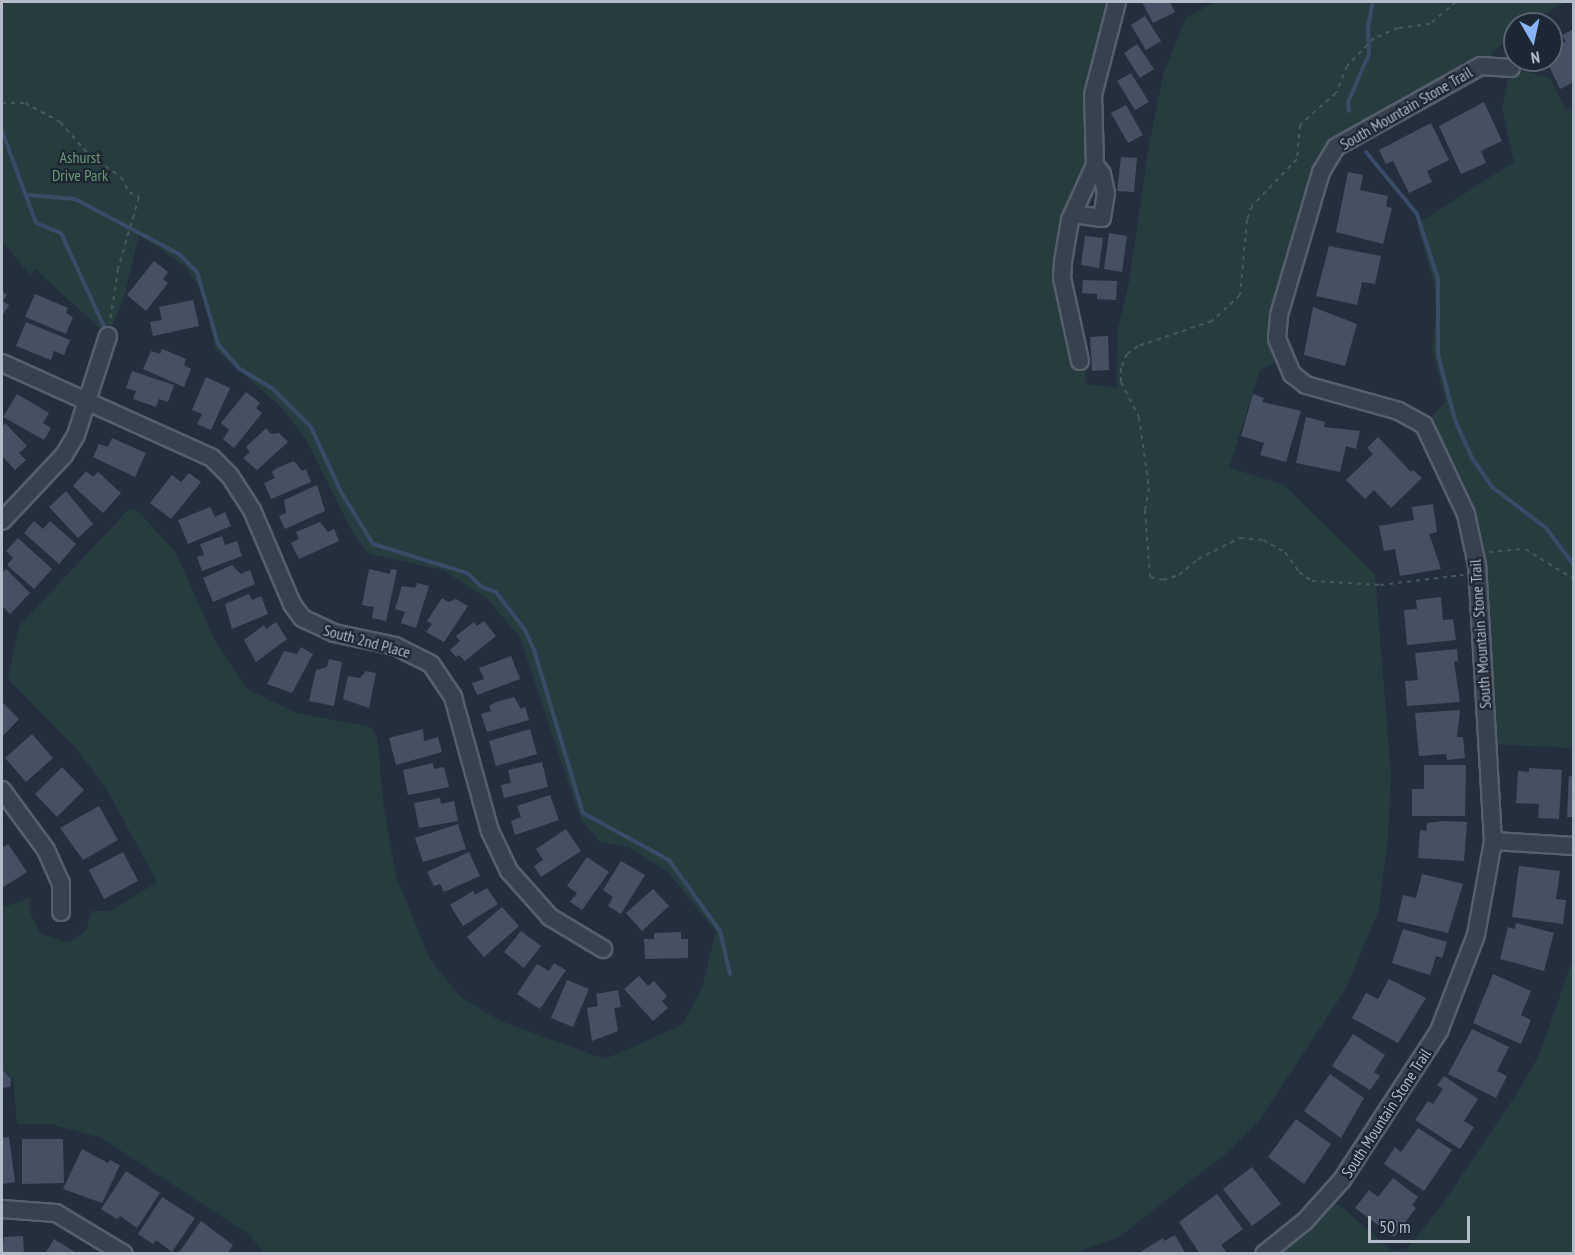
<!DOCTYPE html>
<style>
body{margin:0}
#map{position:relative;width:1575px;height:1255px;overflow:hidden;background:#242f3e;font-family:"PT Sans Narrow",sans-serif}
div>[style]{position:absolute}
.green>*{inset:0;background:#263c3f}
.stream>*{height:4px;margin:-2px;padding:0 2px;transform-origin:2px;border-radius:2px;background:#394c67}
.building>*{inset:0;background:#455162}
.path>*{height:2px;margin-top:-1px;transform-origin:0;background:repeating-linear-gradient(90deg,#44595c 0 4.5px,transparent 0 9px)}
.roads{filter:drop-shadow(2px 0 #565f6c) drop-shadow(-2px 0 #565f6c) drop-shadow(0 2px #565f6c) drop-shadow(0 -2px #565f6c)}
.minor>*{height:16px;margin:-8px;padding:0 8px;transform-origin:8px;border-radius:8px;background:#38414e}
span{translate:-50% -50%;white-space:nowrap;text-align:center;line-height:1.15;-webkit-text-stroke:4.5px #1d2633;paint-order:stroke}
.street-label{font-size:16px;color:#b4bcc9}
.park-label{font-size:16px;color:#6b9a76}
.frame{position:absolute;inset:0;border:3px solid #b4bcc9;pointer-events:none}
.north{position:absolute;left:1503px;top:12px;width:60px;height:60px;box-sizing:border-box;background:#1d2633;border:2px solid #59626f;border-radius:50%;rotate:171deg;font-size:16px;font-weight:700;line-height:24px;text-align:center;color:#b4bcc9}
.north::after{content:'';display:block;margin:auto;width:21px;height:27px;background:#8ab4f8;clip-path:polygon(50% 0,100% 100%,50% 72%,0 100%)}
.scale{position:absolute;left:1368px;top:1216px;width:102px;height:27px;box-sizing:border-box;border:3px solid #b4bcc9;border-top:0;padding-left:8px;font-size:18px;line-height:21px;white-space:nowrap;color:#b4bcc9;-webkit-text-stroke:4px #1d2633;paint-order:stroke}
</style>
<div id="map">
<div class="green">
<i style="clip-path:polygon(2px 2px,1115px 2px,1093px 96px,1095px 165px,1063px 262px,1087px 384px,1117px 388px,1118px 328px,1129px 283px,1149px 145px,1163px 75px,1186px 18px,1215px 2px,1566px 2px,1525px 24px,1515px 24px,1515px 30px,1481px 66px,1336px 147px,1279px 315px,1283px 359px,1260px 370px,1229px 468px,1283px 484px,1375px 575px,1391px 775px,1388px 836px,1379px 910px,1345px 990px,1258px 1122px,1229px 1151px,1119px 1237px,1070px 1254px,265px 1253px,248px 1234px,102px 1138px,50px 1124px,17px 1124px,13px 1079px,2px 1067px,2px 908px,31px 897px,29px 910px,40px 933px,64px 942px,74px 940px,86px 931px,92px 911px,111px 911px,157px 882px,106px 788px,75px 747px,8px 679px,19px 626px,129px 509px,139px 512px,176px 553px,216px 643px,247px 689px,297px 713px,370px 727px,377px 737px,384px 808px,396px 877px,430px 959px,459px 995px,498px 1020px,605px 1059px,682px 1025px,702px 988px,716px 932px,668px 872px,629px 847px,599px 841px,581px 820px,520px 637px,486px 598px,443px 570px,369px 554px,354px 535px,306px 439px,280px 406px,215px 349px,204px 295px,185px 266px,139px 235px,124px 297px,108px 336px,35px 269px,30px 275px,2px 241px)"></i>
<i style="clip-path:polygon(1511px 68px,1550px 78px,1566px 110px,1574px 106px,1573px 748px,1488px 744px,1477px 565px,1424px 425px,1446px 401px,1432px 351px,1436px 314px,1434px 283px,1417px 224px,1514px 162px,1502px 107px)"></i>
<i style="clip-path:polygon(1573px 959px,1573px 1253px,1264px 1254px,1329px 1196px,1392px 1251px,1406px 1250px,1442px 1205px,1521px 1087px,1539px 1055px)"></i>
</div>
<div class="stream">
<i style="left:1349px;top:111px;width:9px;rotate:-96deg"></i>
<i style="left:1348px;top:102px;width:52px;rotate:-66.4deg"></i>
<i style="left:1369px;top:54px;width:27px;rotate:-92deg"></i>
<i style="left:1368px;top:27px;width:25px;rotate:-79deg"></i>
<i style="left:2px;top:131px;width:98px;rotate:69.7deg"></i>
<i style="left:36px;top:223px;width:27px;rotate:22deg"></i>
<i style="left:61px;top:233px;width:108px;rotate:65.3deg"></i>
<i style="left:1366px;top:152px;width:80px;rotate:50.6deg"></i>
<i style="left:1417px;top:214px;width:68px;rotate:72.1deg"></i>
<i style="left:1438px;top:279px;width:76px;rotate:90deg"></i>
<i style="left:1438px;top:355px;width:67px;rotate:75.3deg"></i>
<i style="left:1455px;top:420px;width:42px;rotate:65.9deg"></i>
<i style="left:1472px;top:458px;width:35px;rotate:55deg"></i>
<i style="left:1492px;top:487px;width:68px;rotate:37.2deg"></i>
<i style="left:1546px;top:528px;width:46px;rotate:52.9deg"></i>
<i style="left:28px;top:195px;width:47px;rotate:4.9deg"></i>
<i style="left:75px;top:199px;width:118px;rotate:27.9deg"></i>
<i style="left:179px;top:254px;width:25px;rotate:45deg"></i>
<i style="left:197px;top:272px;width:75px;rotate:73.7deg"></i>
<i style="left:218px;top:344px;width:33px;rotate:49deg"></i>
<i style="left:240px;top:369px;width:37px;rotate:31deg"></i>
<i style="left:272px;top:388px;width:55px;rotate:45deg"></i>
<i style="left:311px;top:427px;width:72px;rotate:65.2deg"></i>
<i style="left:341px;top:492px;width:61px;rotate:58.4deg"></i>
<i style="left:373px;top:544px;width:98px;rotate:17.1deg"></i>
<i style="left:467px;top:573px;width:21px;rotate:43deg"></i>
<i style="left:482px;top:587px;width:15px;rotate:20deg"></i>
<i style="left:496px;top:592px;width:48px;rotate:52.7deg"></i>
<i style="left:525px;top:630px;width:22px;rotate:66deg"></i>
<i style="left:534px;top:650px;width:170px;rotate:73.3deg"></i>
<i style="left:583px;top:813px;width:98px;rotate:28.7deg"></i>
<i style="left:669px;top:860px;width:87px;rotate:54.3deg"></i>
<i style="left:720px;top:931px;width:44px;rotate:76.9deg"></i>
</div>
<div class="building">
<i style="clip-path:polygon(1142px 2px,1170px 2px,1175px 12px,1153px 23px)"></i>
<i style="clip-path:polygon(1145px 16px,1161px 41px,1146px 50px,1131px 25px)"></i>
<i style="clip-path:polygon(1574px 29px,1574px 82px,1560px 89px,1546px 60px,1551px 60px,1551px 44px,1566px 42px,1562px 35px)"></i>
<i style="clip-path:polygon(1137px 44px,1154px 69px,1140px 78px,1124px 53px)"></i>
<i style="clip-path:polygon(1131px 73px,1149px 102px,1135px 110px,1117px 81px)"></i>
<i style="clip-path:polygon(1484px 102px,1502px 141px,1481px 151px,1486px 163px,1461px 174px,1439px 126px)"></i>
<i style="clip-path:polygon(1126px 105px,1143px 135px,1128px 143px,1111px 113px)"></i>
<i style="clip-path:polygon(1431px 123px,1449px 160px,1427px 171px,1432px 182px,1409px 193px,1393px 161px,1386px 164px,1379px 150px)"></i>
<i style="clip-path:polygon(1121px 157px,1137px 158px,1134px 192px,1117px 191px)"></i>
<i style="clip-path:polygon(1348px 172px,1363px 175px,1360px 190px,1388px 196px,1386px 206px,1392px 208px,1383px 244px,1336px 232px)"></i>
<i style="clip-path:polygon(1109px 233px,1127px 236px,1122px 272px,1104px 269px)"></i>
<i style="clip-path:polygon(1085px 236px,1103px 238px,1099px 268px,1081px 265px)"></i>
<i style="clip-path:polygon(1329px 246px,1381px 256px,1375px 284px,1362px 282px,1357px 305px,1316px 296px)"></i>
<i style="clip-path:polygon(154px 261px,168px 272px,163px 279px,168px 283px,146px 311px,127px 295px)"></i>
<i style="clip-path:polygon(1083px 280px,1117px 281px,1116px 300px,1097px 299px,1097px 294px,1082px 293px)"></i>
<i style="clip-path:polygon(2px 291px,7px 295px,3px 301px,9px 305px,2px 316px)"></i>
<i style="clip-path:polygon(35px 294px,68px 308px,66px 313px,73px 317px,66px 334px,25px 317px)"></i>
<i style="clip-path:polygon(193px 300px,199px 326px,153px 336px,150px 322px,162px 320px,159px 307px)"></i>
<i style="clip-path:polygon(1313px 307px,1357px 324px,1345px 366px,1304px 355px)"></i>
<i style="clip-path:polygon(26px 322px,70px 340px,64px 355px,54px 351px,51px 360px,16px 346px)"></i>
<i style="clip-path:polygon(1108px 336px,1109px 370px,1092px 371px,1090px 337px)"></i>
<i style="clip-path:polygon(162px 349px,186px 359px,184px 365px,191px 369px,184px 387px,143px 369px,151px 351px,160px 354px)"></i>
<i style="clip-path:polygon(132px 371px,174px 385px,168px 402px,159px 399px,156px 407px,133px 399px,136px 391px,126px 388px)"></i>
<i style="clip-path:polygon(206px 377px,230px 388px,211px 430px,197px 424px,202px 414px,192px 410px)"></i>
<i style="clip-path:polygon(246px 392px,260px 403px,256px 408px,262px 413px,234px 448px,223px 439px,229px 430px,221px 423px)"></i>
<i style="clip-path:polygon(17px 394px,49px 413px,43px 423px,51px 428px,44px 440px,3px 417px)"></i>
<i style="clip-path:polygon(1253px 394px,1264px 398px,1262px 402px,1301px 411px,1286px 462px,1260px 455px,1264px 443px,1241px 436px)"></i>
<i style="clip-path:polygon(1306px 417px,1325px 422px,1324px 427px,1360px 431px,1356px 449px,1346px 446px,1340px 472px,1296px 463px)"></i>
<i style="clip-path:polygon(5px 423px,27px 446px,19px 453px,26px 460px,15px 470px,2px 456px,2px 427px)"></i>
<i style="clip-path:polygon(266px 428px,271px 434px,279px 433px,288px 442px,257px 470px,243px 458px,250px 452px,246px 447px)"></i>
<i style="clip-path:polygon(1378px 437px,1411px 472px,1413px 470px,1422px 478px,1391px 508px,1374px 490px,1365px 499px,1346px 480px,1373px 454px,1367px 448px)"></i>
<i style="clip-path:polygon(112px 438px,146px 453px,135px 477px,93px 457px,99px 444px,108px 447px)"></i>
<i style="clip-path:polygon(294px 461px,302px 471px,306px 469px,311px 482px,271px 499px,264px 483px,275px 478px,272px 472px,277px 468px)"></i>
<i style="clip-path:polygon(86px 471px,93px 477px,98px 472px,121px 493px,103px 513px,73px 486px)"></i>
<i style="clip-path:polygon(189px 473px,201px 482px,171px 519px,150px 503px,172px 475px,181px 482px)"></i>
<i style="clip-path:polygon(317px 485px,325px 511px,285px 529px,279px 516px,286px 513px,284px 500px)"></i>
<i style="clip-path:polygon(66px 491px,93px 524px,78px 538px,49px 507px)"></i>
<i style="clip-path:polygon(1433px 504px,1437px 532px,1429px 534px,1441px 569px,1400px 576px,1395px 549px,1384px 551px,1379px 526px,1414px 520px,1412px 507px)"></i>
<i style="clip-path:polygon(210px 507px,215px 517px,225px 512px,231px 526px,188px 544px,178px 520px)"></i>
<i style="clip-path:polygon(34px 521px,43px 529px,50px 521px,76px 544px,59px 564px,24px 533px)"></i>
<i style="clip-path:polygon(320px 522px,328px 532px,334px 529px,339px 541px,299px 559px,291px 543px,299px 539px,296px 532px)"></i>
<i style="clip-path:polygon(222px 536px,225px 545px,237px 541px,242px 556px,202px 571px,197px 557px,204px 555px,200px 544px)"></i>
<i style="clip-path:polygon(18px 538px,52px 569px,34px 589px,7px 565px,13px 558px,6px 551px)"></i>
<i style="clip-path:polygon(232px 565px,241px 574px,250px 570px,255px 584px,213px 602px,203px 578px)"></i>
<i style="clip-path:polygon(6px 569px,30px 593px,10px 614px,2px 606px,2px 573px)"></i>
<i style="clip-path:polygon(369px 569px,390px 574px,391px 569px,397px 570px,386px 621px,372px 618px,374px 607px,362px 605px)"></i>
<i style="clip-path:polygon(417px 583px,429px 586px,416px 628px,401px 623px,405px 612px,395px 609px,402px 586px,415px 588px)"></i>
<i style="clip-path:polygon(249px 594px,252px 600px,261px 596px,268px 614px,232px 629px,225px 604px)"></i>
<i style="clip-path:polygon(1441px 597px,1443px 620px,1453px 619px,1456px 640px,1407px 645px,1404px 610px,1417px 609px,1416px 600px)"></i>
<i style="clip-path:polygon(442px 598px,448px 602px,456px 599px,468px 606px,444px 642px,426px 632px,432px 624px,427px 621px)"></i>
<i style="clip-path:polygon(484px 621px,496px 636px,465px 661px,459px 655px,456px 657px,450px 650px,460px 641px,456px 636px,474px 622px,477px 626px)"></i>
<i style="clip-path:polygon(276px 622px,287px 639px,256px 662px,244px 640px,264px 625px,266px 629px)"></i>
<i style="clip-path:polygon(301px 647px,313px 654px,292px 693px,267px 684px,284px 651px,297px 654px)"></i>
<i style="clip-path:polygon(1457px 649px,1458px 661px,1454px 662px,1460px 702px,1407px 706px,1405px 681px,1418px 680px,1415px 653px)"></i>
<i style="clip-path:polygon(511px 656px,520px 679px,477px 695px,472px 683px,484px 679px,479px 668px)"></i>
<i style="clip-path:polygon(329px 659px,342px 662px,334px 706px,309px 701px,316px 670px,327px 667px)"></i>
<i style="clip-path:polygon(366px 671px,376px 673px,369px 708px,343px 699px,348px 676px,360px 678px)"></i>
<i style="clip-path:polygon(514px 697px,521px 709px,525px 707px,529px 720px,487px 732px,481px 714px,491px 711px,489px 706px,496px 702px)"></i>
<i style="clip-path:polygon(2px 702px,19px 719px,2px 737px)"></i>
<i style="clip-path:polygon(1460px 710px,1457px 737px,1463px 737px,1465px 758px,1447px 760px,1446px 754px,1419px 756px,1415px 713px)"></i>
<i style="clip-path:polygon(423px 729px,424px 741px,438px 737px,442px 752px,396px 765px,389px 738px)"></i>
<i style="clip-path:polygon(530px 729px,537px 754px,496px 766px,489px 741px)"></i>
<i style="clip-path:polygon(32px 734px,53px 758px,26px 782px,5px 758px)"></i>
<i style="clip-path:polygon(542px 762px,548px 787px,504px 798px,501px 785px,511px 783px,508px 770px)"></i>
<i style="clip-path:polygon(433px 763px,434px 769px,444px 767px,449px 787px,408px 795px,403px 770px)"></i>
<i style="clip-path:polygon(1424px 765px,1466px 765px,1465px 816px,1412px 816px,1412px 789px,1424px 789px)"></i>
<i style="clip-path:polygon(62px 767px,84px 790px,57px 817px,35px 794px)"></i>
<i style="clip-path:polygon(1529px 768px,1562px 770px,1559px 819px,1538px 818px,1539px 804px,1516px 803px,1518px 771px,1529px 772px)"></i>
<i style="clip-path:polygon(1569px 776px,1574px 777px,1574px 817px,1567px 817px)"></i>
<i style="clip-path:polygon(550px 795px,559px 820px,515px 835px,511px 821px,521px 817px,517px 806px)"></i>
<i style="clip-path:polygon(440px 798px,441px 804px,454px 801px,458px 821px,419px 828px,414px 803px)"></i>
<i style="clip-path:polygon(99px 806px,118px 840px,83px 860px,60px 828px)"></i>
<i style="clip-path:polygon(1444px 821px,1467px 822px,1464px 861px,1418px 858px,1420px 830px,1426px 831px,1427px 823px)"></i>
<i style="clip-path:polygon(458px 824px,466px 849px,423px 862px,415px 838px)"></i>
<i style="clip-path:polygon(566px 829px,581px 851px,541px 877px,534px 866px,543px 860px,536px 849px)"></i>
<i style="clip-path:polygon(8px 844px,27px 872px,2px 888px,2px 848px)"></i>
<i style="clip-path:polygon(123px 852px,138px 881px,104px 899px,89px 870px)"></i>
<i style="clip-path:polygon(469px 852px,480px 876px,444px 892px,440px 884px,434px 886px,427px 872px)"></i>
<i style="clip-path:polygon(587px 857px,609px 872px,582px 910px,570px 902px,577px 893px,567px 886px)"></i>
<i style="clip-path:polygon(621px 861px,645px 875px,621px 914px,608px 906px,613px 897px,603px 890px)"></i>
<i style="clip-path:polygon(1519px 866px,1560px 871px,1556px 899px,1566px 900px,1563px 924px,1512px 917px)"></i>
<i style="clip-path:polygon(1422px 874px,1463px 884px,1448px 933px,1397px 921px,1403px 895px,1416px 898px)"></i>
<i style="clip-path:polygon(487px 888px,498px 904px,463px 926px,450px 905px,473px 891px,475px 895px)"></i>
<i style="clip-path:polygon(653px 889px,669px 906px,642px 931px,626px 913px)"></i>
<i style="clip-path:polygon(502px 907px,519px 926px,484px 957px,467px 937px)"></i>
<i style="clip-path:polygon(1516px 923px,1554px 933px,1544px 971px,1500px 959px,1508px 927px,1515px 929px)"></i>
<i style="clip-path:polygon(1403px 929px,1447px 942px,1442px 958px,1436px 956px,1430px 975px,1392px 963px)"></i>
<i style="clip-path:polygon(521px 931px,541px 946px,524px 968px,504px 952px)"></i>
<i style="clip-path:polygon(681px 932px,681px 939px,688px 939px,688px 958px,645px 959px,644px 939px,654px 939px,654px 933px)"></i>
<i style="clip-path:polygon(554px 963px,566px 970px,540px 1009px,517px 994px,537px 964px,549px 971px)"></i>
<i style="clip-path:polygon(1493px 974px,1531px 991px,1521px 1015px,1531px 1020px,1521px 1044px,1473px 1023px)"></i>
<i style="clip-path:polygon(639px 976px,648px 986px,654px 981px,667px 996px,662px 1001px,668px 1008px,653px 1021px,624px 989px)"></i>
<i style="clip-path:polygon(1389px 979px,1426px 998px,1398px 1043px,1352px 1018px,1366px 993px,1378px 999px)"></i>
<i style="clip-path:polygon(567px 980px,589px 989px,573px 1027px,551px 1018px)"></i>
<i style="clip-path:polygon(618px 990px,621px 1007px,614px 1008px,618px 1031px,592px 1041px,587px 1008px,598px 1006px,596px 994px)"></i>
<i style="clip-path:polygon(1472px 1029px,1509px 1047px,1497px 1071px,1507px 1076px,1496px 1098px,1448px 1074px)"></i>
<i style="clip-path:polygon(1353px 1034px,1385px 1055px,1374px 1072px,1380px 1076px,1370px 1090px,1332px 1066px)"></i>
<i style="clip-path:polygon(2px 1069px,11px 1079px,10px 1087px,2px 1088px)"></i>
<i style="clip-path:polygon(1330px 1074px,1364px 1098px,1341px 1138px,1304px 1111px)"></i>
<i style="clip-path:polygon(1444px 1076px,1478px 1099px,1464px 1121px,1474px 1127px,1460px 1149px,1415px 1120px,1428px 1101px,1433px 1104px,1443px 1089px,1437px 1085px)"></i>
<i style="clip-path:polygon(1296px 1119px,1331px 1144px,1304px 1184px,1268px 1157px)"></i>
<i style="clip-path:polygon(1418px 1128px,1452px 1150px,1424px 1191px,1384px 1164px,1395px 1147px,1401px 1152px)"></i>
<i style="clip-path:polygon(9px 1137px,15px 1182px,2px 1184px,2px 1138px)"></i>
<i style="clip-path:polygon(22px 1139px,63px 1139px,64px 1183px,22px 1184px)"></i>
<i style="clip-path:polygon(82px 1149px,108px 1163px,110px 1160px,120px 1165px,102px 1203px,63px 1189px)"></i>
<i style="clip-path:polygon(1252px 1167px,1281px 1204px,1252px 1226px,1223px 1189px)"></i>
<i style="clip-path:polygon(126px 1171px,160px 1193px,137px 1228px,120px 1216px,117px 1219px,101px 1209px)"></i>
<i style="clip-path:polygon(1393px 1178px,1418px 1197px,1412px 1205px,1416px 1208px,1394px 1237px,1355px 1208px,1369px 1190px,1378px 1197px)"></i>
<i style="clip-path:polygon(1217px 1194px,1243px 1229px,1221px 1245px,1226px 1251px,1222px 1254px,1200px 1254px,1179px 1222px)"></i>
<i style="clip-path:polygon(162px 1197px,195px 1218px,172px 1252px,156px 1240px,153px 1244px,138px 1234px)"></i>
<i style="clip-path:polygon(201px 1221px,233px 1245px,227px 1254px,178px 1254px)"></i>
<i style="clip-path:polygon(1175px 1235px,1186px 1254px,1137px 1254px,1163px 1238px,1164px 1241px)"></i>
<i style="clip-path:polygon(23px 1236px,24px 1254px,2px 1254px,4px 1237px)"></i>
<i style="clip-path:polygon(54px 1239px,78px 1254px,45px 1254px)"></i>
</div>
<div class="path">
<i style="left:1456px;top:2px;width:34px;rotate:140deg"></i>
<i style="left:1430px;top:24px;width:32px;rotate:173deg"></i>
<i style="left:1398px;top:28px;width:26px;rotate:157deg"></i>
<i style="left:1374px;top:38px;width:39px;rotate:134deg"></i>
<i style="left:1347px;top:66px;width:29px;rotate:112deg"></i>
<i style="left:1336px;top:93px;width:48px;rotate:138.4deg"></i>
<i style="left:1300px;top:125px;width:34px;rotate:95deg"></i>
<i style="left:1297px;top:159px;width:65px;rotate:133.8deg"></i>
<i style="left:1252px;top:206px;width:15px;rotate:110deg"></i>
<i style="left:1247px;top:220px;width:75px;rotate:95.3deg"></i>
<i style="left:1240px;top:295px;width:38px;rotate:137deg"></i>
<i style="left:1212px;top:321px;width:78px;rotate:161.3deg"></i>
<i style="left:1138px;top:346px;width:14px;rotate:144deg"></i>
<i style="left:1127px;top:354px;width:15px;rotate:113deg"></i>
<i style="left:1121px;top:368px;width:14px;rotate:90deg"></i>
<i style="left:1121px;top:382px;width:39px;rotate:63deg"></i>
<i style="left:1139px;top:417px;width:72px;rotate:82deg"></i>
<i style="left:1149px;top:488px;width:22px;rotate:100deg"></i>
<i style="left:1145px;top:510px;width:67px;rotate:85.7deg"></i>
<i style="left:1150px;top:577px;width:13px;rotate:13deg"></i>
<i style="left:1163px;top:580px;width:17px;rotate:-17deg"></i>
<i style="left:1179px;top:575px;width:25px;rotate:-40deg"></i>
<i style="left:1198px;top:559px;width:47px;rotate:-26.6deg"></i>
<i style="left:1240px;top:538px;width:23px;rotate:5deg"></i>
<i style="left:1263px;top:540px;width:25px;rotate:29deg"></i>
<i style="left:1285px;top:552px;width:24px;rotate:55deg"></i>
<i style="left:1299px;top:572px;width:16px;rotate:35deg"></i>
<i style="left:1312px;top:581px;width:68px;rotate:3.4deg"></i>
<i style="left:1380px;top:585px;width:84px;rotate:-6.9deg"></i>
<i style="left:2px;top:103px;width:23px"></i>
<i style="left:25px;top:103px;width:40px;rotate:28deg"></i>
<i style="left:60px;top:122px;width:45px;rotate:48.6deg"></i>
<i style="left:90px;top:156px;width:37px;rotate:34deg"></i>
<i style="left:121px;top:177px;width:17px;rotate:62deg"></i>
<i style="left:129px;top:192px;width:11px;rotate:27deg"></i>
<i style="left:139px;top:197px;width:75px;rotate:106.3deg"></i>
<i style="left:118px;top:269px;width:54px;rotate:98.6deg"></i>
<i style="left:1489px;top:552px;width:36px;rotate:-5deg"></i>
<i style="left:1525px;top:549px;width:57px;rotate:31.5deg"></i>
</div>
<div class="roads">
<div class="minor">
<i style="left:1073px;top:214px;width:29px;rotate:8deg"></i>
<i style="left:1102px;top:218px;width:25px;rotate:-81deg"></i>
<i style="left:1106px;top:193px;width:19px;rotate:-102deg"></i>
<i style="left:1102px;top:174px;width:11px;rotate:-128deg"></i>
<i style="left:1080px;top:361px;width:85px;rotate:-102.2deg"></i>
<i style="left:1062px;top:278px;width:16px;rotate:-86deg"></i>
<i style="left:1063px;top:262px;width:43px;rotate:-80.5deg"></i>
<i style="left:1070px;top:220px;width:60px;rotate:-65.6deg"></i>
<i style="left:1095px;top:165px;width:70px;rotate:-91.6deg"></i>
<i style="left:1093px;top:95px;width:96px;rotate:-75.5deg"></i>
<i style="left:2px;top:363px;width:230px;rotate:24.3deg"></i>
<i style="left:212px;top:458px;width:25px;rotate:45deg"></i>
<i style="left:230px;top:476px;width:40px;rotate:57.1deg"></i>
<i style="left:252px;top:510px;width:102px;rotate:66.9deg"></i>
<i style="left:292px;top:604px;width:17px;rotate:54deg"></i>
<i style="left:302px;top:618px;width:35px;rotate:25deg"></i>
<i style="left:334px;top:633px;width:62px;rotate:12deg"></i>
<i style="left:395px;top:646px;width:40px;rotate:26.6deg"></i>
<i style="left:431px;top:664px;width:40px;rotate:56deg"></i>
<i style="left:453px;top:697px;width:139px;rotate:74.6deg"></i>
<i style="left:490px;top:831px;width:44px;rotate:64.6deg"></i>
<i style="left:509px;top:871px;width:62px;rotate:48.3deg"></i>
<i style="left:550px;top:917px;width:62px;rotate:31.1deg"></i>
<i style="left:2px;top:521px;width:91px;rotate:-46.8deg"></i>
<i style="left:64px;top:455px;width:23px;rotate:-59deg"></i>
<i style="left:76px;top:435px;width:104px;rotate:-72.1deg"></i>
<i style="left:2px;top:790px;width:74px;rotate:53.7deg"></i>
<i style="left:46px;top:850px;width:36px;rotate:66deg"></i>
<i style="left:61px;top:883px;width:29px;rotate:90deg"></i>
<i style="left:1493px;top:841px;width:81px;rotate:3.5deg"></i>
<i style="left:2px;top:1209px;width:54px;rotate:4.2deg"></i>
<i style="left:56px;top:1213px;width:79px;rotate:31.1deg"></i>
<i style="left:1264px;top:1254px;width:53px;rotate:-38.8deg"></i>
<i style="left:1305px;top:1221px;width:55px;rotate:-47.9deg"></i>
<i style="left:1342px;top:1180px;width:178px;rotate:-56.9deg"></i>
<i style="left:1439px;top:1031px;width:103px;rotate:-68.9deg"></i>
<i style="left:1476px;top:935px;width:96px;rotate:-79.7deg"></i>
<i style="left:1493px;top:841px;width:276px;rotate:-93.3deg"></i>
<i style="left:1477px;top:565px;width:52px;rotate:-102.2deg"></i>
<i style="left:1466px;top:514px;width:98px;rotate:-115.3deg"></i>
<i style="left:1424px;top:425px;width:29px;rotate:-151deg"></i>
<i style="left:1399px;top:411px;width:97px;rotate:-164.4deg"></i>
<i style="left:1306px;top:385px;width:18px;rotate:-142deg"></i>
<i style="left:1292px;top:374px;width:38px;rotate:-113deg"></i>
<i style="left:1277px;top:339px;width:24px;rotate:-85deg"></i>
<i style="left:1279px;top:315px;width:149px;rotate:-73.6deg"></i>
<i style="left:1321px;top:172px;width:29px;rotate:-59deg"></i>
<i style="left:1336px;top:147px;width:166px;rotate:-29.2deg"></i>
<i style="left:1481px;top:66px;width:30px;rotate:4deg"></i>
</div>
</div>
<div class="street-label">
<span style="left:1406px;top:108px;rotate:-30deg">South Mountain Stone Trail</span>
<span style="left:1480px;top:634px;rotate:-94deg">South Mountain Stone Trail</span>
<span style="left:367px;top:641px;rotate:15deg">South 2nd Place</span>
<span style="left:1386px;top:1113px;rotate:-57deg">South Mountain Stone Trail</span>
</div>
<div class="park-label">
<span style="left:80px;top:166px">Ashurst<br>Drive Park</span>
</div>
<div class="frame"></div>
<div class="north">N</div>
<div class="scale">50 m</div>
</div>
